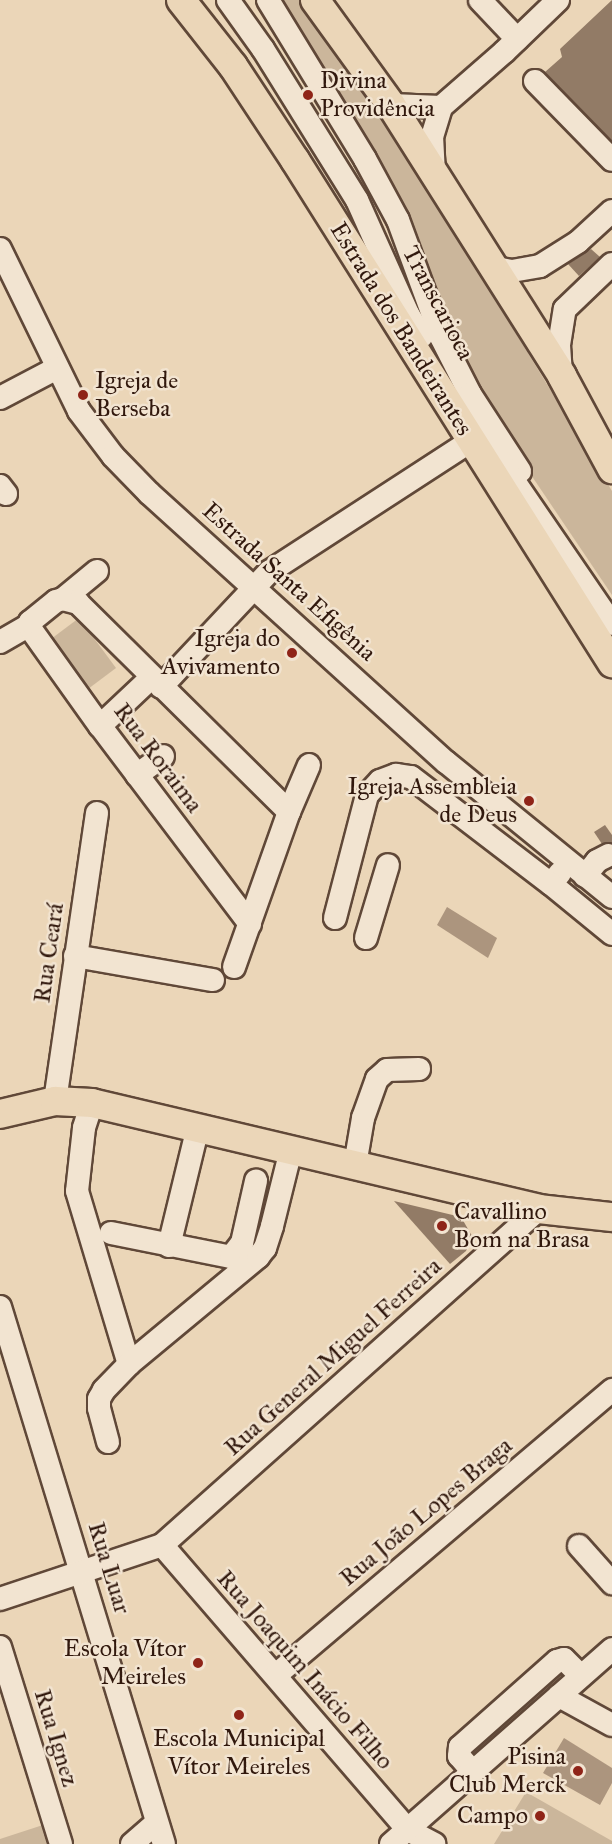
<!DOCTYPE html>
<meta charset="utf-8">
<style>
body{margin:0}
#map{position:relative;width:612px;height:1844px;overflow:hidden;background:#ebd6b8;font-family:"IM FELL Great Primer",serif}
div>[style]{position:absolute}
.green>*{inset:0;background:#cbb69b}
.water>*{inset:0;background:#ac957e}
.building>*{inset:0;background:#927b66}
.roads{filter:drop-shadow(2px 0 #604838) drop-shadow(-2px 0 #604838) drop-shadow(0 2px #604838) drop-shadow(0 -2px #604838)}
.minor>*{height:22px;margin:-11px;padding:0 11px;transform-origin:11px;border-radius:11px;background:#f2e4d1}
.major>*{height:28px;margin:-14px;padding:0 14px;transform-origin:14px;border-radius:14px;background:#ebd6b8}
.dots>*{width:16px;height:16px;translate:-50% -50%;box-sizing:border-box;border:3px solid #f2e4d1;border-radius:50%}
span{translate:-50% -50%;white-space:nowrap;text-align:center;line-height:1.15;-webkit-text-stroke:5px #f2e4d1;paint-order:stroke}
.poi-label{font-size:24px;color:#31180d}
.left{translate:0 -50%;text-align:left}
.right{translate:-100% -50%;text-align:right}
.street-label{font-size:24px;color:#31180d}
</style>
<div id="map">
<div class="green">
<i style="clip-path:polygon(274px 0,306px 0,381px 112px,612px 491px,612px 595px,467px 380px)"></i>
<i style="clip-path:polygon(79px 618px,116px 668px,88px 689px,51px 639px)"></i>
<i style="clip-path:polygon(526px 1792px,612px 1841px,612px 1844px,494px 1844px)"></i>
<i style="clip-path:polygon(46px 1824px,51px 1844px,0 1844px,0 1839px)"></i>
</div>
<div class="water">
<i style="clip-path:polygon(447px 907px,497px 938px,488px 958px,437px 925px)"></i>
<i style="clip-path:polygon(564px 1738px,612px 1768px,612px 1783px,600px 1805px,543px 1773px)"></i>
</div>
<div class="building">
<i style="clip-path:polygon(612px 0,612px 141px,545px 72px,562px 57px,560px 49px)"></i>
<i style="clip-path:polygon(591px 249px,600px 257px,579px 276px,568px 264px)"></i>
<i style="clip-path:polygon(605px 825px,612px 835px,612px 842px,602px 844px,594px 832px)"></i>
<i style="clip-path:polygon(394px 1201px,461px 1217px,472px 1236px,466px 1251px,450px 1264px)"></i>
</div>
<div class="roads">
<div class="minor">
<i style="left:228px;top:0;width:60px;rotate:54.5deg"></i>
<i style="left:263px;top:49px;width:178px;rotate:58.1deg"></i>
<i style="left:357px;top:200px;width:125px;rotate:65.9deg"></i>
<i style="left:408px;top:314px;width:26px;rotate:59deg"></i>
<i style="left:268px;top:0;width:186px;rotate:58.6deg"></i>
<i style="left:365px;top:159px;width:69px;rotate:61.6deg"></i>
<i style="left:398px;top:220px;width:125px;rotate:69.8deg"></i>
<i style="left:441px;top:337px;width:64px;rotate:63deg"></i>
<i style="left:470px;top:394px;width:92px;rotate:57deg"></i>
<i style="left:480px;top:0;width:54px;rotate:46.5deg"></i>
<i style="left:535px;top:81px;width:110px;rotate:45.7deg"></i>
<i style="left:391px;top:105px;width:50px;rotate:2.3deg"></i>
<i style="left:441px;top:107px;width:84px;rotate:-41.1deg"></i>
<i style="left:504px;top:52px;width:75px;rotate:-43.9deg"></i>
<i style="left:434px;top:174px;width:37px;rotate:-93deg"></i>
<i style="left:432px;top:137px;width:31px;rotate:-73deg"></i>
<i style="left:0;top:249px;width:180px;rotate:64deg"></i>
<i style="left:79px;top:411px;width:56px;rotate:52.9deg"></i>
<i style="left:113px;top:456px;width:52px;rotate:45.8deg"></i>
<i style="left:149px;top:493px;width:401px;rotate:42.2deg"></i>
<i style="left:446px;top:762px;width:214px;rotate:39.1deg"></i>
<i style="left:491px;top:267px;width:21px;rotate:11deg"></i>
<i style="left:512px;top:271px;width:28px;rotate:-10deg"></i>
<i style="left:540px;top:266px;width:45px;rotate:-32.3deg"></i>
<i style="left:578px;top:242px;width:46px;rotate:-42.4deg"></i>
<i style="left:561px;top:374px;width:29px;rotate:-94deg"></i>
<i style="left:559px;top:345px;width:36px;rotate:-81deg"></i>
<i style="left:565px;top:309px;width:65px;rotate:-43.8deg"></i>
<i style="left:0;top:398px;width:64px;rotate:-27.8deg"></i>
<i style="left:501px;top:462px;width:196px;rotate:55.6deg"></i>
<i style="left:0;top:486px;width:10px;rotate:53deg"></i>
<i style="left:63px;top:599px;width:44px;rotate:-39.5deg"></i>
<i style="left:0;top:642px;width:34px;rotate:-30deg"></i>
<i style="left:161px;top:687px;width:158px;rotate:-46.8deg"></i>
<i style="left:269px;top:572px;width:241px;rotate:-33deg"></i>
<i style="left:100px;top:726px;width:70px;rotate:-43.3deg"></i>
<i style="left:137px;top:775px;width:32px;rotate:-36deg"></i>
<i style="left:560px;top:873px;width:14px;rotate:129deg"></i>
<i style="left:551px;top:884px;width:79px;rotate:39.3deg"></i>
<i style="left:585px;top:876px;width:19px;rotate:-51deg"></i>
<i style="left:597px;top:861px;width:13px;rotate:-27deg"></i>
<i style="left:335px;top:918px;width:127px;rotate:-75.4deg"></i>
<i style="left:367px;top:795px;width:19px;rotate:-47deg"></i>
<i style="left:380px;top:781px;width:17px;rotate:-21deg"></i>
<i style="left:396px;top:775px;width:15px;rotate:8deg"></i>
<i style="left:411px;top:777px;width:176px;rotate:37.4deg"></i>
<i style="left:250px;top:924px;width:248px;rotate:-127.1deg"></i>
<i style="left:100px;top:726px;width:120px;rotate:-125.5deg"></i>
<i style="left:30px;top:628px;width:6px;rotate:-90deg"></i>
<i style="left:30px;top:622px;width:33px;rotate:-39deg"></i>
<i style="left:56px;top:601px;width:7px;rotate:-16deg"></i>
<i style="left:63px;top:599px;width:16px;rotate:15deg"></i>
<i style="left:78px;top:603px;width:297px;rotate:44.7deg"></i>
<i style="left:366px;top:938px;width:76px;rotate:-73.2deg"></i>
<i style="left:75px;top:956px;width:140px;rotate:9.9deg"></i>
<i style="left:234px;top:967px;width:164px;rotate:-70.5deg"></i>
<i style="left:289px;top:812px;width:51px;rotate:-66.9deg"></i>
<i style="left:55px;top:1101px;width:291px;rotate:-81.7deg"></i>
<i style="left:92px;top:1103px;width:26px;rotate:108deg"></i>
<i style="left:84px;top:1128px;width:63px;rotate:96.3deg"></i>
<i style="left:77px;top:1191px;width:181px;rotate:73.3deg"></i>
<i style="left:355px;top:1165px;width:48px;rotate:-80.3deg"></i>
<i style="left:363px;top:1118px;width:41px;rotate:-70.3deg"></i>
<i style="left:377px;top:1079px;width:13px;rotate:-42deg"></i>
<i style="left:387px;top:1070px;width:32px;rotate:-2deg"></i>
<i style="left:111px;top:1233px;width:122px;rotate:11.3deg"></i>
<i style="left:231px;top:1257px;width:18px;rotate:-52deg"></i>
<i style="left:242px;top:1243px;width:64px;rotate:-77.3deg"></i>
<i style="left:169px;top:1246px;width:122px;rotate:-76.3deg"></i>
<i style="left:0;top:1307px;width:561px;rotate:73.02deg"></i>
<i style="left:108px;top:1442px;width:35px;rotate:-105deg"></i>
<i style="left:99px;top:1408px;width:9px;rotate:-90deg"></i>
<i style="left:99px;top:1399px;width:10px;rotate:-61deg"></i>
<i style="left:104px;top:1390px;width:36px;rotate:-46deg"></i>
<i style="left:129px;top:1364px;width:168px;rotate:-39.7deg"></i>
<i style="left:258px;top:1257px;width:11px;rotate:-52deg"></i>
<i style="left:265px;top:1248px;width:23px;rotate:-72deg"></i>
<i style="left:272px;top:1226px;width:78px;rotate:-76deg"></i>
<i style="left:162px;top:1545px;width:376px;rotate:49.2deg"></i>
<i style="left:408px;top:1830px;width:30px;rotate:28deg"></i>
<i style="left:579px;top:1546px;width:50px;rotate:48.3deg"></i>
<i style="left:0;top:1599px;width:171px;rotate:-18.4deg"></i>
<i style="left:162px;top:1545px;width:505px;rotate:-41.71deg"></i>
<i style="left:0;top:1647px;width:206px;rotate:72.8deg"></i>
<i style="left:276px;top:1675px;width:441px;rotate:-40.3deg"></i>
<i style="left:559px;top:1696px;width:60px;rotate:28.7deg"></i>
<i style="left:473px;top:1772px;width:21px;rotate:-131deg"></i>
<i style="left:459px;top:1756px;width:9px;rotate:-84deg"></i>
<i style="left:460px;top:1747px;width:130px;rotate:-41.6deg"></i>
<i style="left:557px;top:1661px;width:7px;rotate:-16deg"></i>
<i style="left:564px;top:1659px;width:24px;rotate:45deg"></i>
<i style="left:132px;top:1844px;width:32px;rotate:-41deg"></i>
<i style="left:391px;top:1844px;width:295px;rotate:-41.4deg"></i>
</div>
<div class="major">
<i style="left:181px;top:0;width:84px;rotate:51.8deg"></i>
<i style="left:233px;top:66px;width:113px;rotate:56.6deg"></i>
<i style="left:295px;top:160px;width:595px;rotate:57.78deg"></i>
<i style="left:315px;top:0;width:130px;rotate:54.1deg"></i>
<i style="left:391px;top:105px;width:320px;rotate:57.7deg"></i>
<i style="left:562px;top:376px;width:106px;rotate:61.7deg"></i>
<i style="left:0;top:1114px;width:57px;rotate:-13.3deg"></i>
<i style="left:55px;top:1101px;width:37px;rotate:3deg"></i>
<i style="left:92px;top:1103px;width:459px;rotate:13.3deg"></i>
<i style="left:539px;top:1209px;width:73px;rotate:6.3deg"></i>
</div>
</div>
<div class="dots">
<i style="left:308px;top:95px;background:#8f2418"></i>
<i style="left:83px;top:395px;background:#8f2418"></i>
<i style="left:292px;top:653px;background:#8f2418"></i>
<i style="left:529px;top:801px;background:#8f2418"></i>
<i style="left:442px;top:1226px;background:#8f2418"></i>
<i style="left:198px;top:1663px;background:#8f2418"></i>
<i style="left:239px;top:1715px;background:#8f2418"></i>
<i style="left:578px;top:1771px;background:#8f2418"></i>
<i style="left:540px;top:1816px;background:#8f2418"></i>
</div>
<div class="poi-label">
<span class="left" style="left:320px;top:95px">Divina<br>Providência</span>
<span class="left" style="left:95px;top:395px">Igreja de<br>Berseba</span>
<span class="right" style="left:280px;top:653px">Igreja do<br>Avivamento</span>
<span class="right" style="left:517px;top:801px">Igreja Assembleia<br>de Deus</span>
<span class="left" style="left:454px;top:1226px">Cavallino<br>Bom na Brasa</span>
<span class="right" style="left:186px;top:1663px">Escola Vítor<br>Meireles</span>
<span style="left:239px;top:1753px">Escola Municipal<br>Vítor Meireles</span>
<span class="right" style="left:566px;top:1771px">Pisina<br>Club Merck</span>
<span class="right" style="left:528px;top:1816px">Campo</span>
</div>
<div class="street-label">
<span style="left:438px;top:303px;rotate:62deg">Transcarioca</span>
<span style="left:401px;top:329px;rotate:58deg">Estrada dos Bandeirantes</span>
<span style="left:289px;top:582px;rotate:42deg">Estrada Santa Efigênia</span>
<span style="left:158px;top:758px;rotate:53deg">Rua Roraima</span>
<span style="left:49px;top:953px;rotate:-82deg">Rua Ceará</span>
<span style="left:333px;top:1357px;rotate:-42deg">Rua General Miguel Ferreira</span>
<span style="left:426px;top:1512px;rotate:-40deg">Rua João Lopes Braga</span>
<span style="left:109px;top:1568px;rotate:73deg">Rua Luar</span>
<span style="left:305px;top:1670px;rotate:49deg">Rua Joaquim Inácio Filho</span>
<span style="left:56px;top:1738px;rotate:73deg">Rua Ignez</span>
</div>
</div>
